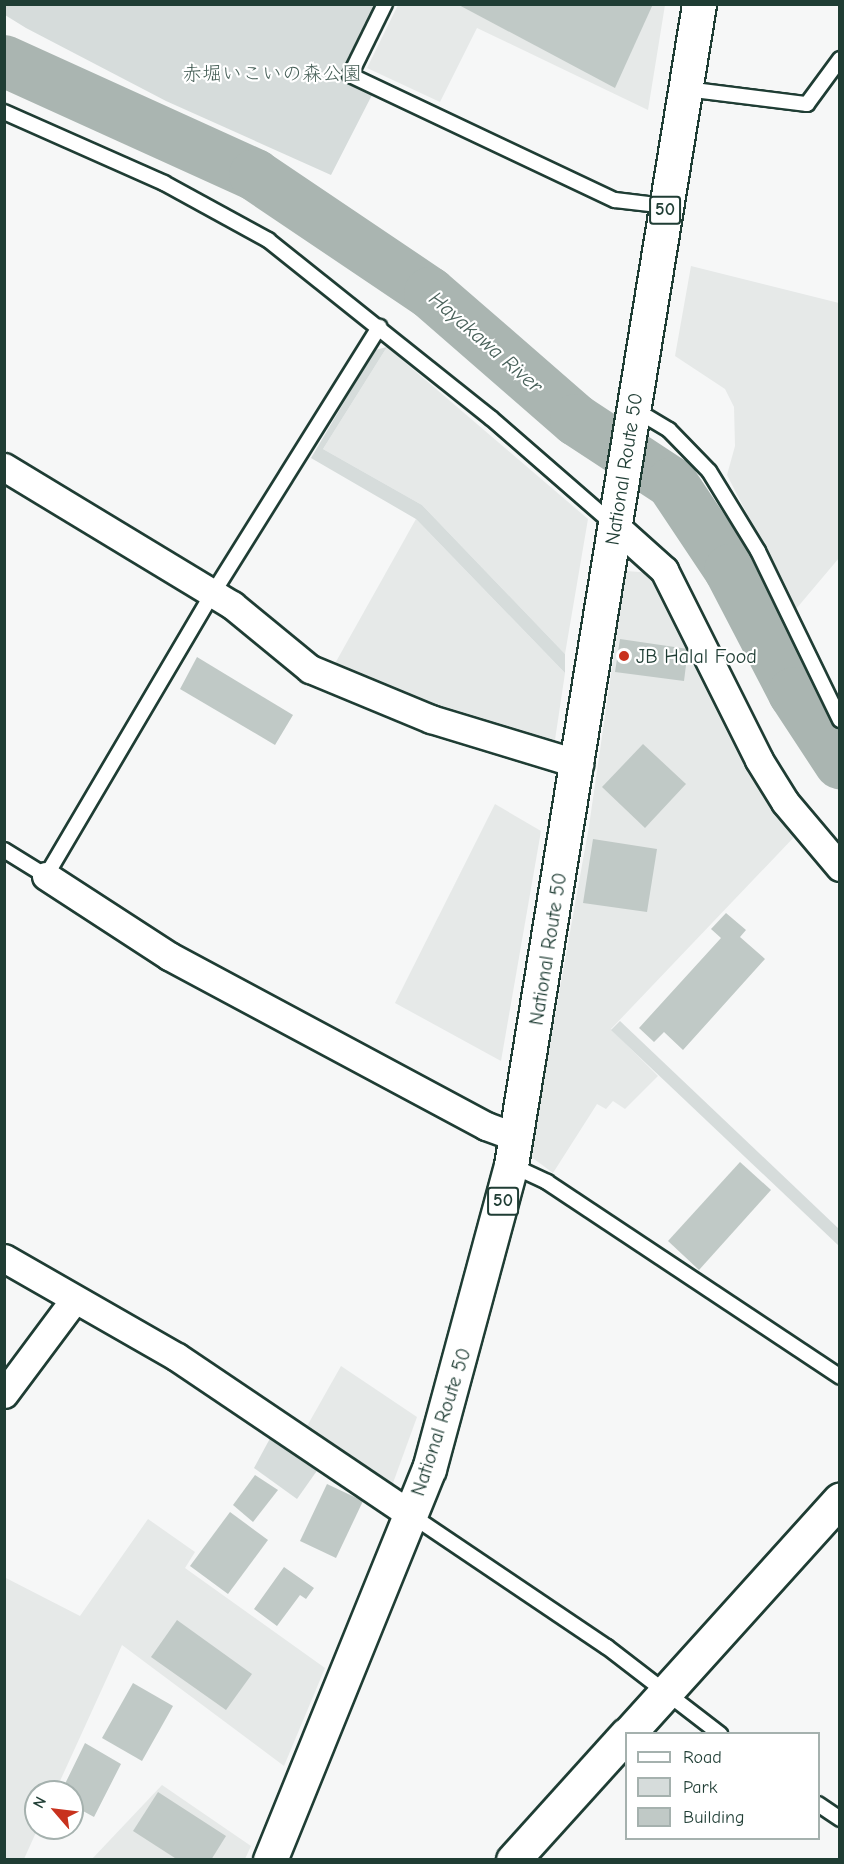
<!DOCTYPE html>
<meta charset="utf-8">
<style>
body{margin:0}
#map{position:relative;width:844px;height:1864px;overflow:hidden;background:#f6f7f7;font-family:"Comic Neue","Klee One",sans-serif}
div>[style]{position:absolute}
.built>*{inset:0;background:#e6e9e8}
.green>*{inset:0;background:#d6dcdb}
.river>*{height:52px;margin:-26px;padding:0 26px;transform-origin:26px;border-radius:26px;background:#aab5b1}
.building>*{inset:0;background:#c0c9c6}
.roads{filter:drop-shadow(2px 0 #1f3d34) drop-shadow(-2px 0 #1f3d34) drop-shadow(0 2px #1f3d34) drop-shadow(0 -2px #1f3d34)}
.lane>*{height:14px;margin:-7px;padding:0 7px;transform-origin:7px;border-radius:7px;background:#fff}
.street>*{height:27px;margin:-13.5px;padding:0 13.5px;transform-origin:13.5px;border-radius:13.5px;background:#fff}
.secondary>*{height:33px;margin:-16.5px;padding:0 16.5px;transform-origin:16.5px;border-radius:16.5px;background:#fff}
.highway>*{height:33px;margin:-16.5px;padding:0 16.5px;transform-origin:16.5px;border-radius:16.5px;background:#fff}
.dots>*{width:16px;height:16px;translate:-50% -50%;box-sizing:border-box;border:3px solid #fff;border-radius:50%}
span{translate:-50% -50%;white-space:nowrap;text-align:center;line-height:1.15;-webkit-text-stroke:4.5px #fff;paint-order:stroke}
.shield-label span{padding:2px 4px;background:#fff;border:2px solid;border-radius:4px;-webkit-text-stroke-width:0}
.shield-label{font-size:18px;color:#1f3d34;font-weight:700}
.park-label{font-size:20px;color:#445d55}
.street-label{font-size:20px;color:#1f3d34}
.poi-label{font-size:20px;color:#1f3d34}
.left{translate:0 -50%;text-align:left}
.water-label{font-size:21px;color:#49615a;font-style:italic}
.frame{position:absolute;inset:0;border:6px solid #1f3d34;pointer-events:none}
.legend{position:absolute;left:625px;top:1732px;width:195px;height:108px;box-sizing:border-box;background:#fff;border:2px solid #a5b1ae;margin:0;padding:8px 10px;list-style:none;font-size:18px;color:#1f3d34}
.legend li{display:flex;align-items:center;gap:12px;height:30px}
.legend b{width:30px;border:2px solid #a5b1ae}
.north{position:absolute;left:24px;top:1780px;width:60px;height:60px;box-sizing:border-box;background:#fff;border:2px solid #a5b1ae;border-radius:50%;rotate:298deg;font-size:16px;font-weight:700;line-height:24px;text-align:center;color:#1f3d34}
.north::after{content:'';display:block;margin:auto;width:21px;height:27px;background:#c8321e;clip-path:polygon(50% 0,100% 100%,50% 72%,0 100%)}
</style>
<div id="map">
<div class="built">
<i style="clip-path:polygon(398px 5px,665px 5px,648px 110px,477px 28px,440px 102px,367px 68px)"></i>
<i style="clip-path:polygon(691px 266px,839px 303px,839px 558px,796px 609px,727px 475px,735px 446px,734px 407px,725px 389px,675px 356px)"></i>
<i style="clip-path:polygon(387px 347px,588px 519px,565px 654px,422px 505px,323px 449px)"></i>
<i style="clip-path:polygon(416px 519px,565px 673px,555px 740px,408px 700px,333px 667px)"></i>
<i style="clip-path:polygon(626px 571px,653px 573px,796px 835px,611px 1029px,658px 1076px,625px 1109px,613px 1101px,606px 1109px,597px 1104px,553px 1173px,530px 1156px,589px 826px)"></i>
<i style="clip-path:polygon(495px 804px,541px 831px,501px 1061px,395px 1003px)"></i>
<i style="clip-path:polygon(341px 1366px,417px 1417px,393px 1483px,306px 1428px)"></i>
<i style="clip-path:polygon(148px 1519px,195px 1552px,185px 1568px,325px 1668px,284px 1766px,122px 1645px,55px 1792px,36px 1792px,38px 1828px,24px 1859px,5px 1859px,4px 1577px,80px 1616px)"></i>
<i style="clip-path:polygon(162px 1785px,251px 1846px,245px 1859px,91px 1860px)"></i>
</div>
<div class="green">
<i style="clip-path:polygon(4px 5px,378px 5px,342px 78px,372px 95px,331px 175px,166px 101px,26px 28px,5px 15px)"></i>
<i style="clip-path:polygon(387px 347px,323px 449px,422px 505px,565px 654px,565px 673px,416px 519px,311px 458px,375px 350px)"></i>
<i style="clip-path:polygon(620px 1021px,839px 1229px,839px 1246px,611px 1030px)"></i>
<i style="clip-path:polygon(274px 1431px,321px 1465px,297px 1499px,254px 1468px)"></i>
</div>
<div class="river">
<i style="left:4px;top:61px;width:276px;rotate:24.4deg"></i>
<i style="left:255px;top:175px;width:211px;rotate:34deg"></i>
<i style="left:430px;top:293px;width:194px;rotate:41deg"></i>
<i style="left:576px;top:420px;width:115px;rotate:33.3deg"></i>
<i style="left:672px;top:483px;width:105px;rotate:56.3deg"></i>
<i style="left:730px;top:570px;width:139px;rotate:62.5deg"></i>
<i style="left:794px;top:693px;width:84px;rotate:56.7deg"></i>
</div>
<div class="building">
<i style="clip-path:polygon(457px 4px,653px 4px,615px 88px)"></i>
<i style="clip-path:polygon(620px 639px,688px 649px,684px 681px,615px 672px)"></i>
<i style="clip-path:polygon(197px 657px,293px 715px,275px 745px,180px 689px)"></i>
<i style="clip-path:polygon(643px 744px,686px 784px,645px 828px,602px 787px)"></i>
<i style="clip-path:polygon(593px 839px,657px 849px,647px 912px,583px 903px)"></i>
<i style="clip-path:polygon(726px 913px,746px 930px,740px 937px,765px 959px,683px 1050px,664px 1032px,654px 1042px,639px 1028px,721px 938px,711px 929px)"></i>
<i style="clip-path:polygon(740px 1162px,771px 1190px,699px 1270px,668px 1241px)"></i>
<i style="clip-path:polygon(255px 1475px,278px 1490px,253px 1522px,233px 1505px)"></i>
<i style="clip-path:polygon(327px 1484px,363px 1501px,336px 1558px,300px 1541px)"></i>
<i style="clip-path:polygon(230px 1512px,268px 1540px,228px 1594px,190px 1566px)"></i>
<i style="clip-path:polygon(284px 1567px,314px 1588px,306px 1599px,300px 1595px,277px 1626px,254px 1609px)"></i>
<i style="clip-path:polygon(177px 1620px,252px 1674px,226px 1710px,151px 1657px)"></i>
<i style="clip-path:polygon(133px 1683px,173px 1706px,142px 1761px,102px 1738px)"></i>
<i style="clip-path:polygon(85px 1743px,121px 1764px,94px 1817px,72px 1805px,72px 1792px,61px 1792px)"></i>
<i style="clip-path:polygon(158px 1792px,226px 1836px,211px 1860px,178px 1860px,133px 1831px)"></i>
</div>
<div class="roads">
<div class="lane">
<i style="left:385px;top:4px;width:79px;rotate:116.2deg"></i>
<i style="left:350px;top:75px;width:293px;rotate:25.3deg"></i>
<i style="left:615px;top:200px;width:50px;rotate:6.8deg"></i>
<i style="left:686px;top:89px;width:122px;rotate:7.1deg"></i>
<i style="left:807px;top:104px;width:56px;rotate:-53.7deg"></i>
<i style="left:4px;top:112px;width:175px;rotate:23.9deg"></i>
<i style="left:164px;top:183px;width:119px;rotate:28.7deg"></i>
<i style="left:268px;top:240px;width:285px;rotate:38.6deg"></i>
<i style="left:491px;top:418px;width:160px;rotate:41deg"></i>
<i style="left:634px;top:409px;width:41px;rotate:31deg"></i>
<i style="left:669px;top:430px;width:57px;rotate:45.7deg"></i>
<i style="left:709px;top:471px;width:94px;rotate:58.5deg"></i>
<i style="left:758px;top:551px;width:188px;rotate:64.1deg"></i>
<i style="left:4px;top:850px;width:49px;rotate:31.8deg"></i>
<i style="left:46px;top:876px;width:329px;rotate:-59.5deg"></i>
<i style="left:213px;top:593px;width:314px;rotate:-58deg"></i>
<i style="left:511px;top:1165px;width:40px;rotate:25deg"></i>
<i style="left:547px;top:1182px;width:352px;rotate:33.6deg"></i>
<i style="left:411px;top:1515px;width:236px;rotate:34deg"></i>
<i style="left:607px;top:1647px;width:143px;rotate:37.6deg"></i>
<i style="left:818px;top:1804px;width:27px;rotate:34deg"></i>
</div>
<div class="street">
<i style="left:4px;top:467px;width:267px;rotate:31.2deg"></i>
<i style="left:232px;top:605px;width:101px;rotate:39.4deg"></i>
<i style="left:310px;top:669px;width:131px;rotate:22.5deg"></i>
<i style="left:431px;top:719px;width:155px;rotate:16.9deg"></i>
<i style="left:615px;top:526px;width:66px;rotate:41.9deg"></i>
<i style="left:664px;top:570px;width:212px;rotate:63.4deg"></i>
<i style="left:759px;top:760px;width:49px;rotate:58.2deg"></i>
<i style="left:785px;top:802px;width:85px;rotate:49.8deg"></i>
<i style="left:46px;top:876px;width:147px;rotate:33deg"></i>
<i style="left:169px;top:956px;width:360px;rotate:28.2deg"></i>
<i style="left:486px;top:1126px;width:32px;rotate:20deg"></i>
<i style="left:4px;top:1258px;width:199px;rotate:29.8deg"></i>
<i style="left:177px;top:1357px;width:282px;rotate:34deg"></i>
<i style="left:4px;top:1394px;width:117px;rotate:-53.3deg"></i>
</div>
<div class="secondary">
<i style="left:628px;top:1734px;width:316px;rotate:-47.9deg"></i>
<i style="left:513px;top:1860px;width:169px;rotate:-47.9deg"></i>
</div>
<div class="highway">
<i style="left:270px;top:1860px;width:422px;rotate:-67.9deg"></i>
<i style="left:429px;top:1469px;width:315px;rotate:-74.9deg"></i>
<i style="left:511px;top:1165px;width:1176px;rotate:-80.8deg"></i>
</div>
</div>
<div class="dots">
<i style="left:624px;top:656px;background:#c8321e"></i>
</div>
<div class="shield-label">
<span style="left:665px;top:210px">50</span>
<span style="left:503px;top:1201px">50</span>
</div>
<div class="park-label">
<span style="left:272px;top:73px">赤堀いこいの森公園</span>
</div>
<div class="street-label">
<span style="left:624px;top:469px;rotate:-81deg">National Route 50</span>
<span style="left:548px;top:949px;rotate:-81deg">National Route 50</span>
<span style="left:441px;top:1422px;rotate:-72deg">National Route 50</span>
</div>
<div class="poi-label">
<span class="left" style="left:636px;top:656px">JB Halal Food</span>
</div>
<div class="water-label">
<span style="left:486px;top:342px;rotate:41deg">Hayakawa River</span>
</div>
<div class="frame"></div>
<ul class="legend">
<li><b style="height:8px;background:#fff"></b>Road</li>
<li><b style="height:16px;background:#d6dcdb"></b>Park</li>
<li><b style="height:16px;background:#c0c9c6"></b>Building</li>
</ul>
<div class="north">N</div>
</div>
